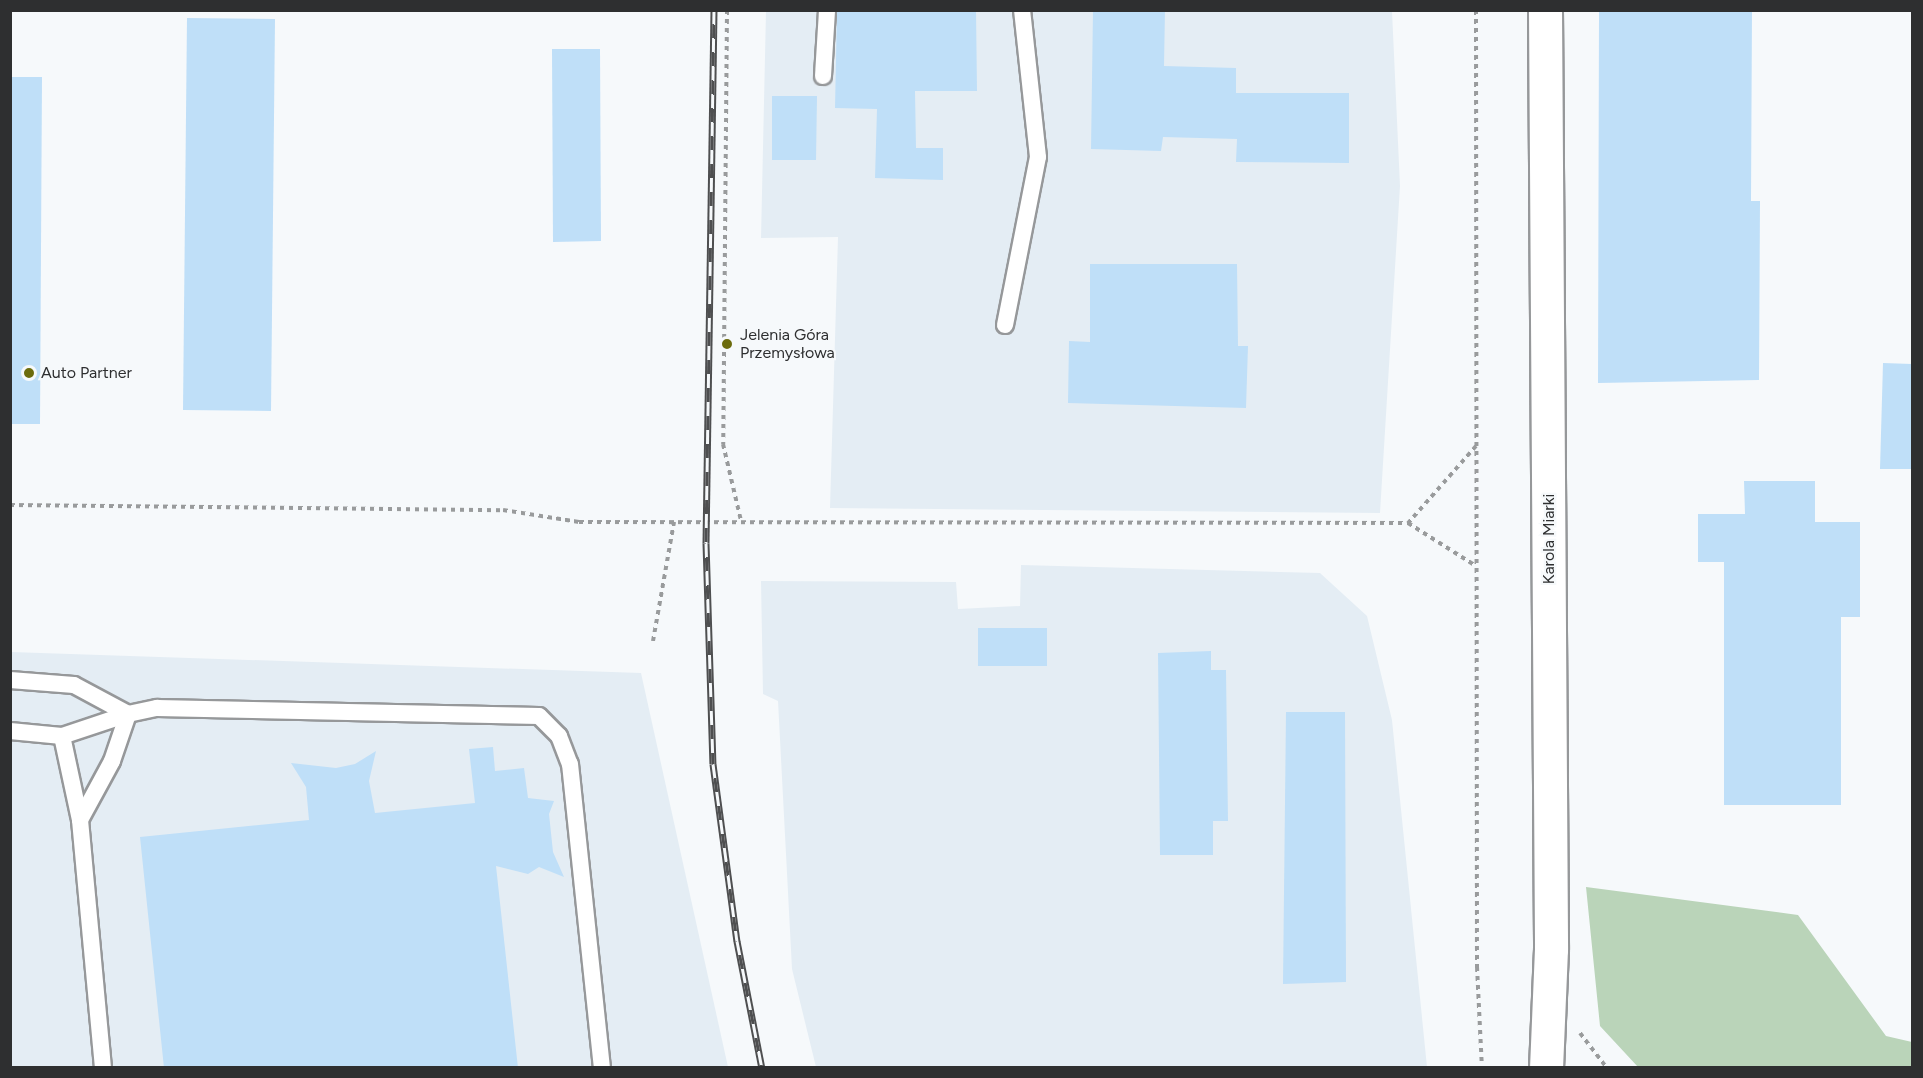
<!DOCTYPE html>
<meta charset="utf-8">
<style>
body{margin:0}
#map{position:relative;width:1923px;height:1078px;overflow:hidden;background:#f6f9fb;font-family:Figtree,sans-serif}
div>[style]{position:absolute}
.built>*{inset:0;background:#e4edf4}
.green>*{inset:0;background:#bad4b9}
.building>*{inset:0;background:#bfdff8}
.path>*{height:4px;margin-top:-2px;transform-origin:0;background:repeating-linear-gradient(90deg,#999b9c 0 4.5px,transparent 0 9px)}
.roads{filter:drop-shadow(2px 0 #96989a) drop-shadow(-2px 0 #96989a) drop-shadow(0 2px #96989a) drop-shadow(0 -2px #96989a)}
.lane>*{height:16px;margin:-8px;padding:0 8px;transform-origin:8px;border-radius:8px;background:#fff}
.street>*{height:33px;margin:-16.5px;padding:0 16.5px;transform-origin:16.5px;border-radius:16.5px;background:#fff}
.rail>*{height:7px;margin-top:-3.5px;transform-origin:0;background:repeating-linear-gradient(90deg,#f6f9fb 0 14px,#4e4f50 0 28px);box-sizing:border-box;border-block:2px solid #4e4f50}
.dots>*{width:16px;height:16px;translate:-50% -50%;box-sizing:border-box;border:3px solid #f6f9fb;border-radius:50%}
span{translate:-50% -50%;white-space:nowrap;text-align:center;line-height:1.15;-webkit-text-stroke:4.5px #f6f9fb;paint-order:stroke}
.poi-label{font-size:16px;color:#2e2f30}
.left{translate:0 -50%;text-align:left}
.street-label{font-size:16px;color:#2e2f30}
.frame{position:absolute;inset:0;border:12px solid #2e2f30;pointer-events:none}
</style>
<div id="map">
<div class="built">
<i style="clip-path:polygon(766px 11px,1392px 11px,1400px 186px,1380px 513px,830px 508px,838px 237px,761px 238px)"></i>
<i style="clip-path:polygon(1021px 565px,1320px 573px,1367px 616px,1392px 720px,1427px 1067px,816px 1067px,792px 969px,778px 701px,763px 694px,761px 581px,956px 582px,958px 609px,1020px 606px)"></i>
<i style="clip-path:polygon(11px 652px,641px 673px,728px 1067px,11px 1068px)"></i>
</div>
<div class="green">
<i style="clip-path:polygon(1586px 887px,1798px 915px,1886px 1036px,1912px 1042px,1912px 1067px,1638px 1067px,1600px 1026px)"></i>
</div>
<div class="building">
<i style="clip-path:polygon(837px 10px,976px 10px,977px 91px,915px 91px,916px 148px,943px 148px,943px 180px,875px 178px,877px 109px,835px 108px)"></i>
<i style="clip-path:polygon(1093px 10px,1165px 10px,1164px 66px,1236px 68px,1236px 93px,1349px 93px,1349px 163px,1236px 162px,1237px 139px,1163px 137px,1161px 151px,1091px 149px)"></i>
<i style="clip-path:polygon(1599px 10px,1752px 10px,1751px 201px,1760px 201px,1759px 380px,1598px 383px)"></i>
<i style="clip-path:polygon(187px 18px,275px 19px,271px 411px,183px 410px)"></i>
<i style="clip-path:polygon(552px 49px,600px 49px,601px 241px,553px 242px)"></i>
<i style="clip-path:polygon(10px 77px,42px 77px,40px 424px,10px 424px)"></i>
<i style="clip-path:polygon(772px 96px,817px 96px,816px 160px,772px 160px)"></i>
<i style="clip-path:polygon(1090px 264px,1237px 264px,1238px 346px,1248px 346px,1246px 408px,1068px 403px,1069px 341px,1090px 342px)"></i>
<i style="clip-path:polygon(1883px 363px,1912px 364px,1912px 469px,1880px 469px)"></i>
<i style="clip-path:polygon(1744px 481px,1815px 481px,1815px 522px,1860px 522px,1860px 617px,1841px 617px,1841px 805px,1724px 805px,1724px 562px,1698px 562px,1698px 514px,1745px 514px)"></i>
<i style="clip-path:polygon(978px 628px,1047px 628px,1047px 666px,978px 666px)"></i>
<i style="clip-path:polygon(1211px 651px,1211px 670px,1226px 670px,1228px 821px,1213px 821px,1213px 855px,1160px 855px,1158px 653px)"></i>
<i style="clip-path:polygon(1286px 712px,1345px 712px,1346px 982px,1283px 984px)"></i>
<i style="clip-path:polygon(493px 747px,495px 771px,524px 768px,528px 798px,554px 801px,549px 814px,553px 852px,564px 877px,539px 867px,528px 874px,496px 866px,518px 1068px,164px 1068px,140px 837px,309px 820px,306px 787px,291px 763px,336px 768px,355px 764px,376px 751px,369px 781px,375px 813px,475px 803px,469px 749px)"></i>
</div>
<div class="path">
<i style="left:727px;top:10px;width:434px;rotate:90.5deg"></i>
<i style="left:723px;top:444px;width:79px;rotate:76.8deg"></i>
<i style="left:1476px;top:10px;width:957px;rotate:89.94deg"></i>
<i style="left:1477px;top:967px;width:101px;rotate:87.2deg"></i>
<i style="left:1476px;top:446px;width:103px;rotate:131.4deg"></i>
<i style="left:1408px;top:523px;width:80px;rotate:32.3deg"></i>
<i style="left:10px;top:505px;width:493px;rotate:0.6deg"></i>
<i style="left:503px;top:510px;width:77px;rotate:9deg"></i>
<i style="left:579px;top:522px;width:829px;rotate:0.07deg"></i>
<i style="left:653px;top:641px;width:121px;rotate:-80deg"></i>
<i style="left:1580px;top:1033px;width:44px;rotate:52.4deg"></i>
</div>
<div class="roads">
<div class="lane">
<i style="left:823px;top:76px;width:66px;rotate:-86.5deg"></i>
<i style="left:1005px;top:325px;width:171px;rotate:-78.9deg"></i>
<i style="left:1038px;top:157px;width:148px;rotate:-96.2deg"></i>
<i style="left:10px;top:680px;width:64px;rotate:4.5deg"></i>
<i style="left:74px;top:685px;width:61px;rotate:28.2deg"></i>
<i style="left:10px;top:731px;width:52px;rotate:5.5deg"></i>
<i style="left:62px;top:736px;width:70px;rotate:-18.4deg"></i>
<i style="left:62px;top:736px;width:86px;rotate:77.9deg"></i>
<i style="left:80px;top:820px;width:249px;rotate:84.7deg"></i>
<i style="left:80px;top:820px;width:67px;rotate:-61.5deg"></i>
<i style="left:112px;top:761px;width:50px;rotate:-71.2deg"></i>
<i style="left:128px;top:714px;width:30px;rotate:-12deg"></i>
<i style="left:157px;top:708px;width:382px;rotate:1.2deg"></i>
<i style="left:539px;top:716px;width:28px;rotate:45deg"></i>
<i style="left:559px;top:736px;width:30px;rotate:69deg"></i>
<i style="left:570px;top:764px;width:306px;rotate:84deg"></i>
</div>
<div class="street">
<i style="left:1545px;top:10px;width:939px;rotate:89.63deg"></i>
<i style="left:1551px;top:949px;width:119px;rotate:92.4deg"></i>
</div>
</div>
<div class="rail">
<i style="left:714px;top:10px;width:533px;rotate:90.86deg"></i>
<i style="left:706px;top:543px;width:221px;rotate:88.2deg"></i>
<i style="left:713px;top:764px;width:179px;rotate:82.3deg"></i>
<i style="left:737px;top:941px;width:129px;rotate:78.9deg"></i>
</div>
<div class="dots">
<i style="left:727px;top:344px;background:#6c6c0d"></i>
<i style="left:29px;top:373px;background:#6c6c0d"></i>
</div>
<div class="poi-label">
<span class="left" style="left:740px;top:344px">Jelenia Góra<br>Przemysłowa</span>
<span class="left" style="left:41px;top:373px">Auto Partner</span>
</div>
<div class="street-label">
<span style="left:1549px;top:539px;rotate:-90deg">Karola Miarki</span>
</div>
<div class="frame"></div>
</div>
